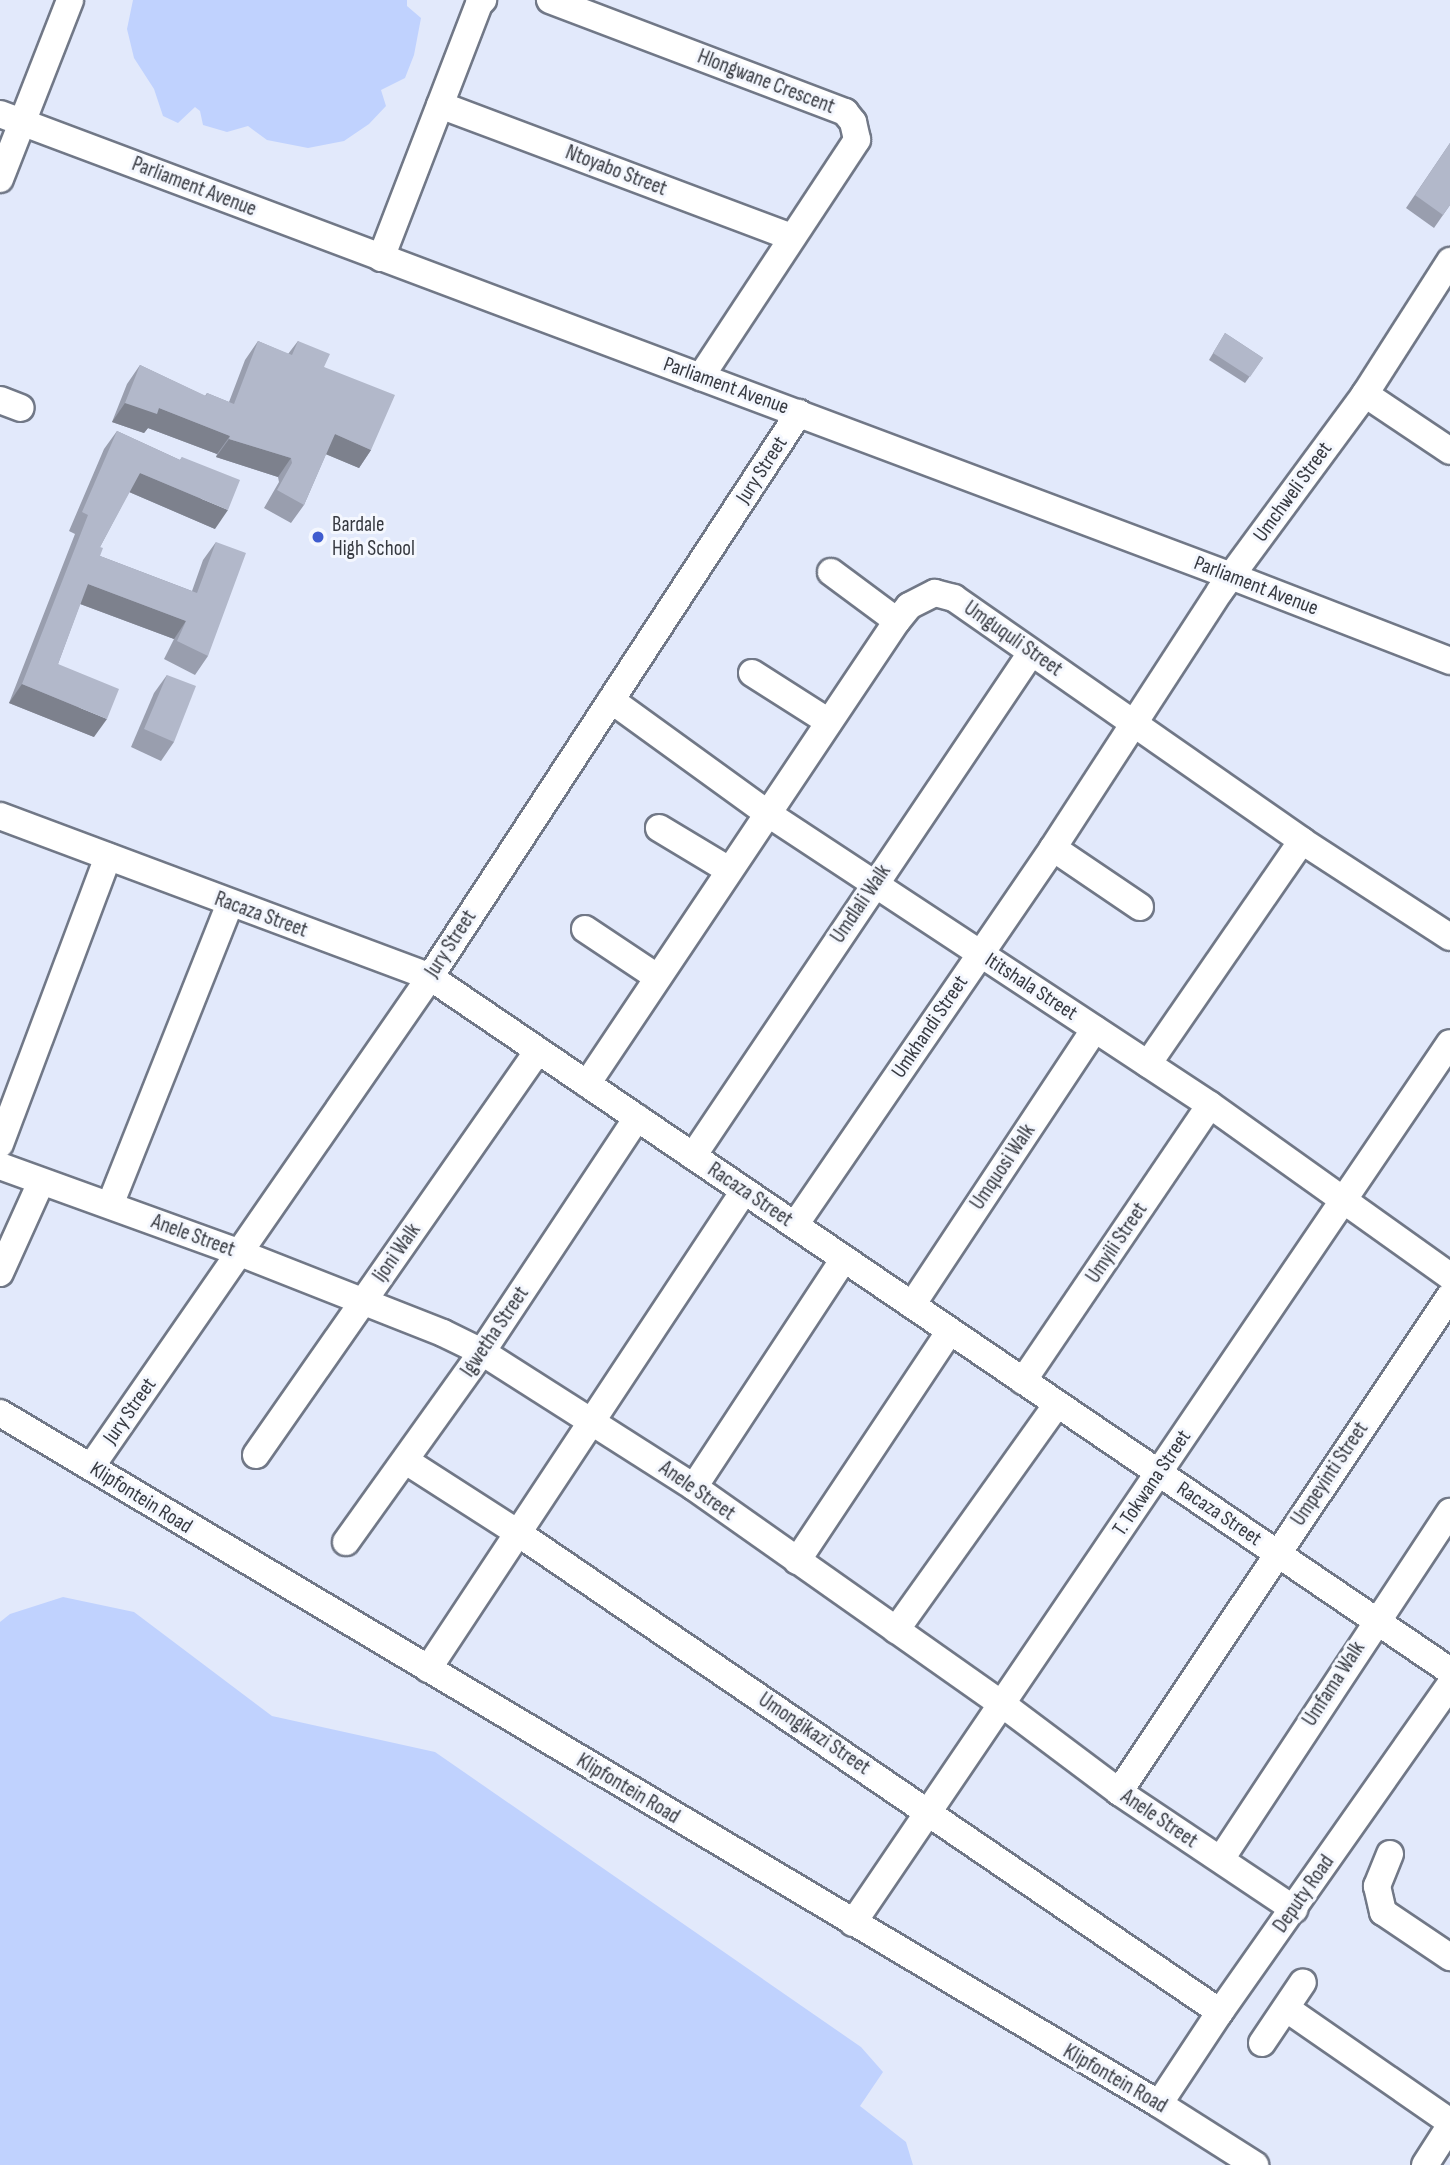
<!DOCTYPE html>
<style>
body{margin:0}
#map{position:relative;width:1450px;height:2165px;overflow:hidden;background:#e2e9fb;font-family:"Sofia Sans Condensed",sans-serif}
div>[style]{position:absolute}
.green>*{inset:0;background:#c0d2fe}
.roads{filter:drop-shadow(2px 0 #717887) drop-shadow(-2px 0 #717887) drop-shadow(0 2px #717887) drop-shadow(0 -2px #717887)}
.minor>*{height:26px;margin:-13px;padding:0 13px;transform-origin:13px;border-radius:13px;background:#fff}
.wall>*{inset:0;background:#999eae}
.shaded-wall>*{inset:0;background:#7d818d}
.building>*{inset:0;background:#b2b8ca}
.dots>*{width:19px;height:19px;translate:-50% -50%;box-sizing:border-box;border:4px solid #f4f7fe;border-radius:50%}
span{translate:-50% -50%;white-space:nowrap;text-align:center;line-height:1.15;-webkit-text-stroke:6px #f4f7fe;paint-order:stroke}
.street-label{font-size:21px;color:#363940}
.poi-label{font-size:21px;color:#363940}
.left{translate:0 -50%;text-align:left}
</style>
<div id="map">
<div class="green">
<i style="clip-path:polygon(133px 0,407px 0,407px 6px,421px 18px,414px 55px,405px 78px,381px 90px,386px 106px,369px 124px,344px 141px,308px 148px,267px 140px,248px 126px,227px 132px,203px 125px,200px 111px,195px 107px,178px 123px,163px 116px,154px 89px,134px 58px,127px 29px)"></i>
<i style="clip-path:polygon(63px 1597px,134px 1612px,272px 1716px,435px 1752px,861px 2047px,883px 2072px,860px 2106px,906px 2142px,913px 2165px,0 2165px,0 1622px,10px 1614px)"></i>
</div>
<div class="roads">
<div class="minor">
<i style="left:550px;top:0;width:316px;rotate:20.8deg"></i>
<i style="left:845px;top:112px;width:13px;rotate:51deg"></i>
<i style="left:853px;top:122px;width:18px;rotate:77deg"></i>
<i style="left:857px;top:140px;width:284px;rotate:123.4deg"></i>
<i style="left:440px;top:105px;width:376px;rotate:20.6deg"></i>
<i style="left:0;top:114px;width:1315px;rotate:20.57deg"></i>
<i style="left:1231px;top:576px;width:235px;rotate:21.2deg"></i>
<i style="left:0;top:179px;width:192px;rotate:-68.6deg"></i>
<i style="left:381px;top:258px;width:272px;rotate:-68.9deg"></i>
<i style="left:479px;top:4px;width:6px;rotate:-45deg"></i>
<i style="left:1365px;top:394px;width:102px;rotate:33.8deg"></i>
<i style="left:0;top:400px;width:22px;rotate:21deg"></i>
<i style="left:831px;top:572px;width:82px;rotate:36.6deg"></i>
<i style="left:752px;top:673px;width:91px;rotate:32.5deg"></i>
<i style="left:611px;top:700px;width:193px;rotate:35.9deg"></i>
<i style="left:767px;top:813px;width:531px;rotate:33.39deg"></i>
<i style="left:1210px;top:1105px;width:295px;rotate:35.5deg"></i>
<i style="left:0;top:816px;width:459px;rotate:20.5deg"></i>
<i style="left:430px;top:977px;width:1234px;rotate:34.23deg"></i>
<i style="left:659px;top:828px;width:82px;rotate:31deg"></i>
<i style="left:1053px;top:848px;width:105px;rotate:34.1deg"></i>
<i style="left:585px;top:929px;width:87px;rotate:33.7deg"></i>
<i style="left:1148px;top:1064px;width:271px;rotate:-55.4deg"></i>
<i style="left:587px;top:1084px;width:557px;rotate:-56.2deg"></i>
<i style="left:897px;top:621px;width:19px;rotate:-51deg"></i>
<i style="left:909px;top:606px;width:29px;rotate:-27deg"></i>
<i style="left:935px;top:593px;width:20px;rotate:15deg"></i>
<i style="left:954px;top:598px;width:424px;rotate:34.9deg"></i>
<i style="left:1302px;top:841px;width:176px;rotate:33deg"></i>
<i style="left:0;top:1144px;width:307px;rotate:-69.4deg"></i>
<i style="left:693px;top:1156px;width:606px;rotate:-56.1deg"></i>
<i style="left:0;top:1166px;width:255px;rotate:19.9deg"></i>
<i style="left:240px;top:1253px;width:218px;rotate:21.5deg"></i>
<i style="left:443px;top:1333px;width:43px;rotate:26deg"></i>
<i style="left:482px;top:1352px;width:251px;rotate:32.5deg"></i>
<i style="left:694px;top:1487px;width:377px;rotate:35.2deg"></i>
<i style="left:1002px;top:1704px;width:146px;rotate:36.9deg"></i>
<i style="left:1119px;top:1792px;width:211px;rotate:33.8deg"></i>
<i style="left:110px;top:1205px;width:324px;rotate:-68.3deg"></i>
<i style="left:795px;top:1225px;width:457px;rotate:-55.6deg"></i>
<i style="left:1053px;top:848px;width:306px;rotate:-57deg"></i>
<i style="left:1220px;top:591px;width:245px;rotate:-53.6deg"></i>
<i style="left:1365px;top:394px;width:158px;rotate:-57.4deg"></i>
<i style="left:0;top:1273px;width:100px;rotate:-65.7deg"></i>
<i style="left:912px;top:1305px;width:331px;rotate:-56.5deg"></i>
<i style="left:1023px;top:1381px;width:333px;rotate:-55.9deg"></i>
<i style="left:0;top:1413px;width:1349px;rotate:30.8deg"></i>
<i style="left:1159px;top:2104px;width:114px;rotate:32.4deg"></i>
<i style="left:256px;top:1455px;width:493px;rotate:-55.1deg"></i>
<i style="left:406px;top:1461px;width:133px;rotate:32.7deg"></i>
<i style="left:518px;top:1533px;width:850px;rotate:34.31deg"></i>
<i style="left:91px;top:1467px;width:596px;rotate:-55.32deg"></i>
<i style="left:430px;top:977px;width:674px;rotate:-56.81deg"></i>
<i style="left:694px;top:1487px;width:273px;rotate:-56.7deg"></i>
<i style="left:346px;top:1542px;width:234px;rotate:-54.4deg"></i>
<i style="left:482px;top:1352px;width:281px;rotate:-56.5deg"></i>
<i style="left:797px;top:1561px;width:276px;rotate:-56.4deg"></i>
<i style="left:896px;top:1630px;width:277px;rotate:-54.5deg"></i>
<i style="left:428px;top:1669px;width:573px;rotate:-56.53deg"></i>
<i style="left:1119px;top:1792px;width:596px;rotate:-56.28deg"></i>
<i style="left:1390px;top:1854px;width:35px;rotate:112deg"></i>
<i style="left:1377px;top:1886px;width:27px;rotate:77deg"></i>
<i style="left:1383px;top:1912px;width:81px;rotate:33.9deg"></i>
<i style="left:1221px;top:1859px;width:416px;rotate:-56.6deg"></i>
<i style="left:853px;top:1923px;width:1063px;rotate:-55.85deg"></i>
<i style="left:1287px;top:2009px;width:198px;rotate:34.7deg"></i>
<i style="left:1262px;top:2043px;width:73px;rotate:-56.1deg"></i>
<i style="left:1159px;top:2104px;width:110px;rotate:-56.5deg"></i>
<i style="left:1220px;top:2012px;width:400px;rotate:-54.9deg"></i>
<i style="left:1425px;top:2165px;width:46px;rotate:-57.3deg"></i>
</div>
</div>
<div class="wall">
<i style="clip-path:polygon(1450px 143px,1450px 205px,1434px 228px,1406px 208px)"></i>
<i style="clip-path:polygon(1225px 333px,1263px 358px,1245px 383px,1209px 360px)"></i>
<i style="clip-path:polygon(258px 341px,288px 354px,298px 341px,324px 367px,371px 450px,359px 468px,326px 454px,304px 505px,291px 523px,264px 508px,279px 482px,278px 477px,216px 457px,217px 454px,148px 428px,144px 433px,112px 422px,127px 384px,140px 365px,205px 396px,207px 393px,229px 402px,245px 360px)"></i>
<i style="clip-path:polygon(117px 431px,180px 460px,182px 457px,215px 529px,129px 492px,100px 547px,100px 556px,192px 591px,203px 560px,216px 542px,208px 656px,195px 675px,164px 659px,174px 639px,80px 604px,58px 664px,94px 737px,9px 703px,75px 534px,69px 531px,104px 449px)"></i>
<i style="clip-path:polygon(167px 675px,174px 742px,161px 761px,131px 747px,154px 693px)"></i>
</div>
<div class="shaded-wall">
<i style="clip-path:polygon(125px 403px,159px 408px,230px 436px,217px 454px,148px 428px,144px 433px,112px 422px)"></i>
<i style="clip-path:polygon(335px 434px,371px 450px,359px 468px,323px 453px)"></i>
<i style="clip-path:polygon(229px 439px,291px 458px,278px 477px,216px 457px)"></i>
<i style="clip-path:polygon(140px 473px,228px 510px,215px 529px,127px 491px)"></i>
<i style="clip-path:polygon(88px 584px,186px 621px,174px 639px,75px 602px)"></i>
<i style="clip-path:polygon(22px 684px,107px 719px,94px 737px,9px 703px)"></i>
</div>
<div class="building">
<i style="clip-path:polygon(1450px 143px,1450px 205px,1443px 215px,1415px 195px)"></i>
<i style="clip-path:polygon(1225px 333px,1263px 358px,1250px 377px,1213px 353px)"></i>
<i style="clip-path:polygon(258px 341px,292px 355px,298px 341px,330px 354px,324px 367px,395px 395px,371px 450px,335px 434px,304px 505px,277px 490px,292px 463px,291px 458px,229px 439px,230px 436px,159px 408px,157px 414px,125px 403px,140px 365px,206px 396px,207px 393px,234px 404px)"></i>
<i style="clip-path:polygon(117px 431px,180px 460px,182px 457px,240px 480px,228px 510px,140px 473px,100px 547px,103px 548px,100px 556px,197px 593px,216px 542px,246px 553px,208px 656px,177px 641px,186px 621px,88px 584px,58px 664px,119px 689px,107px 719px,22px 684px,88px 515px,82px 512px)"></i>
<i style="clip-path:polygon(167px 675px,196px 686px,174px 742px,144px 729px)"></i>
</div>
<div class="dots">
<i style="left:318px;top:537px;background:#3f5ccf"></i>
</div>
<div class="street-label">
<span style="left:766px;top:82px;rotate:21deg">Hlongwane Crescent</span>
<span style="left:616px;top:171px;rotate:21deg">Ntoyabo Street</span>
<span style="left:194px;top:187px;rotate:21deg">Parliament Avenue</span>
<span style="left:726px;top:386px;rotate:20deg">Parliament Avenue</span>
<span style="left:762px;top:470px;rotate:-57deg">Jury Street</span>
<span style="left:1293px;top:492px;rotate:-54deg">Umchweli Street</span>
<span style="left:1256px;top:586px;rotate:21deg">Parliament Avenue</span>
<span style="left:1013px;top:639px;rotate:35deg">Umguquli Street</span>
<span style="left:861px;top:904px;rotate:-56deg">Umdlali Walk</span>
<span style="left:261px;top:915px;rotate:20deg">Racaza Street</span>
<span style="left:451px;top:944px;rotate:-57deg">Jury Street</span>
<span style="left:1031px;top:987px;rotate:33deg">Ititshala Street</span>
<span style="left:930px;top:1027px;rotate:-56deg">Umkhandi Street</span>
<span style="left:1003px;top:1167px;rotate:-56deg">Umquosi Walk</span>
<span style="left:750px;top:1195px;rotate:34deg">Racaza Street</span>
<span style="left:193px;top:1236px;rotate:20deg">Anele Street</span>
<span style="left:1117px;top:1243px;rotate:-56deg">Umyili Street</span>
<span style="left:397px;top:1253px;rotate:-55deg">Ijoni Walk</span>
<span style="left:495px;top:1332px;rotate:-56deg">Igwetha Street</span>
<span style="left:130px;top:1411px;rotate:-55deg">Jury Street</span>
<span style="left:1330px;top:1474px;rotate:-56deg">Umpeyinti Street</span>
<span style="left:1152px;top:1483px;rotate:-56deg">T. Tokwana Street</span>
<span style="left:697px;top:1491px;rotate:35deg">Anele Street</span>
<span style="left:141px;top:1498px;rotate:32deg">Klipfontein Road</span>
<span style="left:1219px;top:1514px;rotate:34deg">Racaza Street</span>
<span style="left:1334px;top:1684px;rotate:-57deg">Umfama Walk</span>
<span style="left:814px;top:1734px;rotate:34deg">Umongikazi Street</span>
<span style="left:628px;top:1789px;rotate:31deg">Klipfontein Road</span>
<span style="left:1159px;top:1819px;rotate:34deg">Anele Street</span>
<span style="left:1304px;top:1894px;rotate:-55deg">Deputy Road</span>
<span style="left:1115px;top:2079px;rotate:30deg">Klipfontein Road</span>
</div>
<div class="poi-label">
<span class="left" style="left:332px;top:537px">Bardale<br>High School</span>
</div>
</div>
